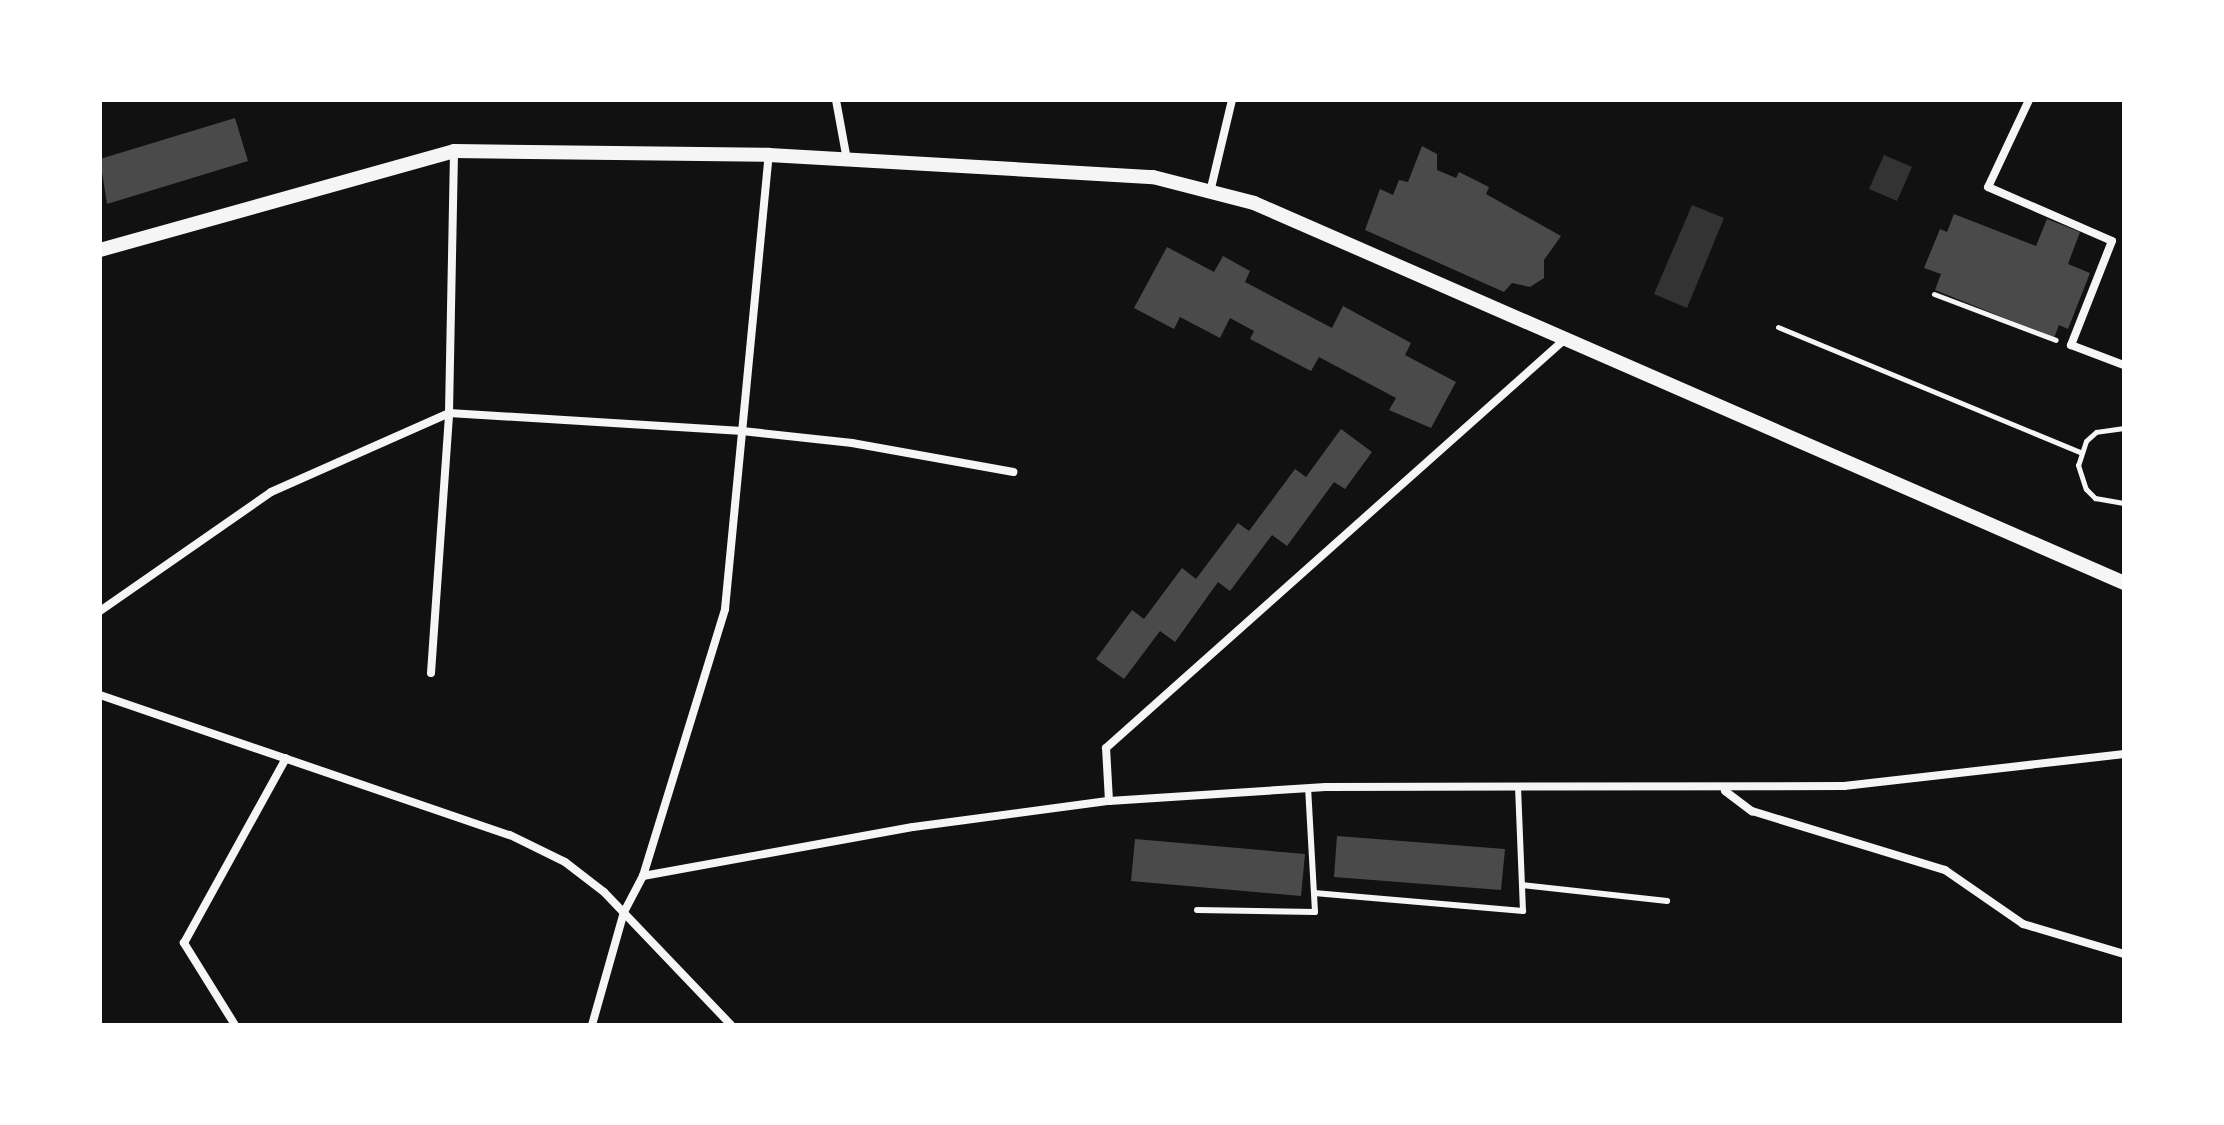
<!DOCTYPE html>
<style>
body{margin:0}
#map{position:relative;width:2224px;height:1125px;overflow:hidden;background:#111;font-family:Barlow,sans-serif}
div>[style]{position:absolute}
.water>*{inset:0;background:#333}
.building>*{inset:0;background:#4a4a4a}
.path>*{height:5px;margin:-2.5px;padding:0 2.5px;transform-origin:2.5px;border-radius:2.5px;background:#f5f5f5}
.service>*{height:6px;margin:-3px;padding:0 3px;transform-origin:3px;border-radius:3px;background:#f5f5f5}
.minor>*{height:8px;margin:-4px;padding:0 4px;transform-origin:4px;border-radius:4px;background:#f5f5f5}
.tertiary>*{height:14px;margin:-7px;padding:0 7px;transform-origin:7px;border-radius:7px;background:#f5f5f5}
span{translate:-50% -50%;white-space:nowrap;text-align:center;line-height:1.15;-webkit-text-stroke:6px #fff;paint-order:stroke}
.frame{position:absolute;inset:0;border:102px solid #fff;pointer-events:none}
</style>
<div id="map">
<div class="water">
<i style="clip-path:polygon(1884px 155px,1912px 167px,1897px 201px,1869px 189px)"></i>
<i style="clip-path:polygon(1692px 205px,1724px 218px,1687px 308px,1654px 294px)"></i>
</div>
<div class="building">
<i style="clip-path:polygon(235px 118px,248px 161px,107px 204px,100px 159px)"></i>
<i style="clip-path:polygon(1422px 146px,1437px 154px,1437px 170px,1456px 178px,1459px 172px,1489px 187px,1486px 194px,1561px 236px,1544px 260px,1544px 278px,1530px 287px,1512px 283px,1504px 292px,1365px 230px,1380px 189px,1393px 195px,1399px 180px,1408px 182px)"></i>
<i style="clip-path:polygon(1954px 214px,2036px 246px,2047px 219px,2080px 232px,2068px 264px,2090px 273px,2068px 329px,2059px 325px,2054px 338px,1935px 290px,1941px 274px,1924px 268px,1940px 229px,1947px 232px)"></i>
<i style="clip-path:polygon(1167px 247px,1214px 272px,1223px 256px,1250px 271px,1245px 282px,1332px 328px,1343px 306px,1411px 343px,1405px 355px,1456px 382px,1431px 428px,1389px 410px,1396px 398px,1319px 357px,1311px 371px,1250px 339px,1254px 331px,1230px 318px,1220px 338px,1180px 317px,1174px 329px,1134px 308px)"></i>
<i style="clip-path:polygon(1341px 429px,1372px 452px,1345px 489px,1334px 482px,1287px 546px,1272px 535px,1230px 591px,1218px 582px,1175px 642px,1160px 631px,1124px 679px,1096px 659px,1132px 610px,1144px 619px,1182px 568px,1196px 579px,1238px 523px,1249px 531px,1295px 469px,1306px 477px)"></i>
<i style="clip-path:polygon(1337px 836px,1505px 849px,1501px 890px,1334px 877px)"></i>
<i style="clip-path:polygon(1135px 839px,1305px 854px,1301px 896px,1131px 881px)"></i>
</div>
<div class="path">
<i style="left:1934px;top:294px;width:130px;rotate:20.7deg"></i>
<i style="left:1778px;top:327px;width:327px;rotate:22.5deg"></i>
<i style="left:2124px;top:428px;width:28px;rotate:172deg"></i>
<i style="left:2096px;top:432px;width:13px;rotate:138deg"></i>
<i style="left:2086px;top:441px;width:25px;rotate:108deg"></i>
<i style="left:2078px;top:465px;width:25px;rotate:72deg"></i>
<i style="left:2086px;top:489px;width:13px;rotate:45deg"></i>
<i style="left:2095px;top:498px;width:29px;rotate:10deg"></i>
</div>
<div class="service">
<i style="left:1522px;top:885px;width:146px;rotate:6.3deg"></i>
<i style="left:1314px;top:893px;width:210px;rotate:4.9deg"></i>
<i style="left:1523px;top:911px;width:122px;rotate:-92.3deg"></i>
<i style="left:1197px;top:910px;width:118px;rotate:1deg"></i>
<i style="left:1315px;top:912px;width:124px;rotate:-93.2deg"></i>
</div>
<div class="minor">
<i style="left:836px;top:100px;width:61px;rotate:79.6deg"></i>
<i style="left:2029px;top:100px;width:96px;rotate:115.2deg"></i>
<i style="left:1988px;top:187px;width:135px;rotate:23.5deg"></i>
<i style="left:2112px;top:241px;width:112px;rotate:111.5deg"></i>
<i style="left:2071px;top:345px;width:57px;rotate:20.7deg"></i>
<i style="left:1211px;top:188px;width:90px;rotate:-76.6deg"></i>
<i style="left:100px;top:611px;width:208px;rotate:-34.8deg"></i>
<i style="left:271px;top:492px;width:195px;rotate:-23.9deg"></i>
<i style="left:449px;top:413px;width:294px;rotate:3.5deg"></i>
<i style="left:742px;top:431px;width:111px;rotate:6.2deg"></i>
<i style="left:852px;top:443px;width:164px;rotate:10.2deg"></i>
<i style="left:431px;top:673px;width:261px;rotate:-86deg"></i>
<i style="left:449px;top:413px;width:262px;rotate:-88.9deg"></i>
<i style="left:100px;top:695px;width:433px;rotate:18.9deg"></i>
<i style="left:510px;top:835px;width:61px;rotate:26.1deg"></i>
<i style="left:565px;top:862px;width:49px;rotate:37.6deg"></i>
<i style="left:604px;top:892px;width:184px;rotate:46.3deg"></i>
<i style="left:1725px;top:791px;width:34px;rotate:37deg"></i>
<i style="left:1752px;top:811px;width:202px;rotate:17deg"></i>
<i style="left:1945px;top:870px;width:95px;rotate:34.7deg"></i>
<i style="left:2023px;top:924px;width:105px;rotate:16.5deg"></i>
<i style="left:1109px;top:801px;width:53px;rotate:-93.2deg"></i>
<i style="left:1106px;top:748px;width:613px;rotate:-41.7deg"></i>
<i style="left:643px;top:876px;width:274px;rotate:-10.3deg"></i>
<i style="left:913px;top:827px;width:198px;rotate:-7.6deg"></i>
<i style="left:1109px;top:801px;width:217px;rotate:-3.7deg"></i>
<i style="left:1326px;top:787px;width:518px;rotate:-0.11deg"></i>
<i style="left:1844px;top:786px;width:282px;rotate:-6.5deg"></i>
<i style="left:235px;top:1025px;width:97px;rotate:-121.9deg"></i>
<i style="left:184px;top:943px;width:211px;rotate:-61.1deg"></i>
<i style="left:592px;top:1025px;width:117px;rotate:-74.2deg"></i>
<i style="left:624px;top:912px;width:41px;rotate:-62.2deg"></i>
<i style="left:643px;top:876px;width:279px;rotate:-72.9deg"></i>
<i style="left:725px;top:609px;width:456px;rotate:-84.5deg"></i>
</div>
<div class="tertiary">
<i style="left:100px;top:250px;width:368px;rotate:-15.6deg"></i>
<i style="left:454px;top:151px;width:315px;rotate:0.7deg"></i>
<i style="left:769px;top:155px;width:385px;rotate:3.3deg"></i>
<i style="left:1153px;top:177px;width:104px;rotate:14.4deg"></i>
<i style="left:1254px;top:203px;width:949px;rotate:23.59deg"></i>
</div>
<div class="frame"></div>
</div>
